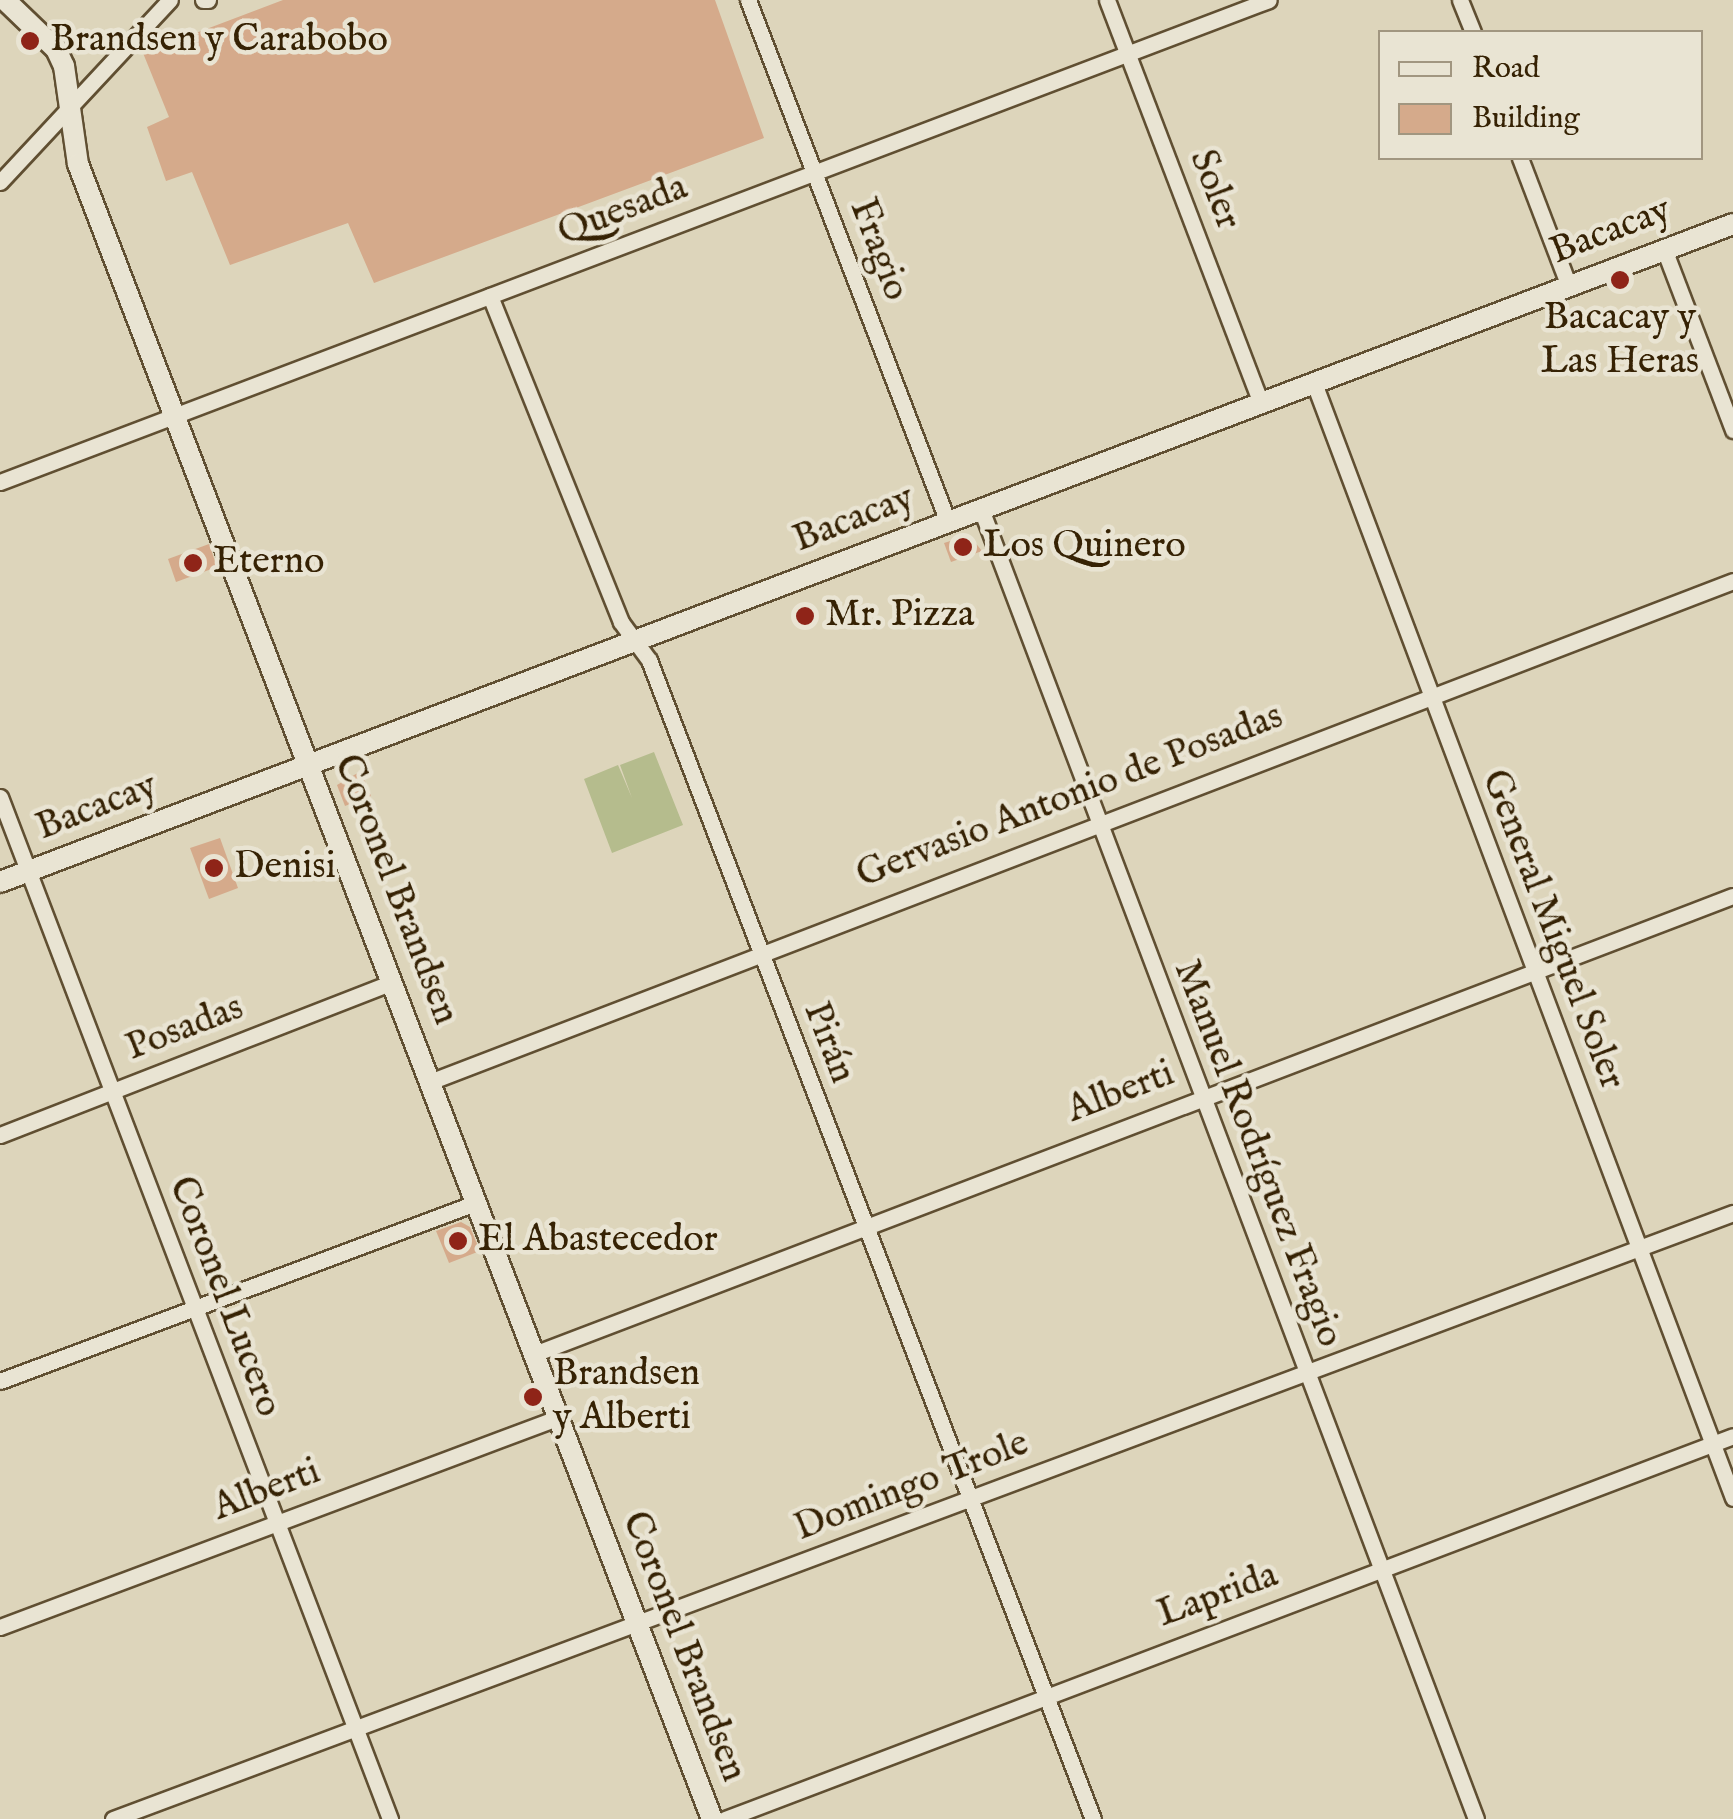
<!DOCTYPE html>
<meta charset="utf-8">
<style>
body{margin:0}
#map{position:relative;width:1733px;height:1819px;overflow:hidden;background:#ddd5bb;font-family:"IM FELL English",serif}
div>[style]{position:absolute}
.green>*{inset:0;background:#b5bc8d}
.building>*{inset:0;background:#d5aa8b}
.roads{filter:drop-shadow(2px 0 #604f32) drop-shadow(-2px 0 #604f32) drop-shadow(0 2px #604f32) drop-shadow(0 -2px #604f32)}
.minor>*{height:15px;margin:-7.5px;padding:0 7.5px;transform-origin:7.5px;border-radius:7.5px;background:#e9e4d3}
.tertiary>*{height:20px;margin:-10px;padding:0 10px;transform-origin:10px;border-radius:10px;background:#e9e4d3}
.dots>*{width:28px;height:28px;translate:-50% -50%;box-sizing:border-box;border:5px solid #e9e4d3;border-radius:50%}
span{translate:-50% -50%;white-space:nowrap;text-align:center;line-height:1.15;-webkit-text-stroke:9px #e9e4d3;paint-order:stroke}
.poi-label{font-size:38px;color:#362204}
.left{translate:0 -50%;text-align:left}
.street-label{font-size:38px;color:#362204}
.legend{position:absolute;left:1378px;top:30px;width:325px;height:130px;box-sizing:border-box;background:#e9e4d3;border:2px solid #a19680;margin:0;padding:12px 18px;list-style:none;font-size:30px;color:#362204}
.legend li{display:flex;align-items:center;gap:20px;height:50px}
.legend b{width:50px;border:2px solid #a19680}
</style>
<div id="map">
<div class="green">
<i style="clip-path:polygon(654px 752px,683px 825px,612px 853px,584px 779px,618px 765px,632px 798px,620px 765px)"></i>
</div>
<div class="building">
<i style="clip-path:polygon(283px 0,715px 0,764px 138px,374px 283px,348px 223px,230px 265px,192px 172px,166px 181px,147px 127px,169px 117px,143px 53px)"></i>
<i style="clip-path:polygon(969px 535px,982px 551px,951px 562px,944px 543px)"></i>
<i style="clip-path:polygon(209px 544px,217px 567px,176px 582px,168px 559px)"></i>
<i style="clip-path:polygon(361px 771px,371px 796px,345px 806px,337px 785px)"></i>
<i style="clip-path:polygon(220px 838px,238px 888px,209px 899px,190px 848px)"></i>
<i style="clip-path:polygon(461px 1222px,470px 1227px,480px 1251px,449px 1263px,436px 1231px)"></i>
</div>
<div class="roads">
<div class="minor">
<i style="left:203px;top:0;width:5px"></i>
<i style="left:748px;top:0;width:559px;rotate:69.04deg"></i>
<i style="left:1107px;top:0;width:431px;rotate:69.1deg"></i>
<i style="left:1460px;top:0;width:35px;rotate:68deg"></i>
<i style="left:1520px;top:158px;width:137px;rotate:69.1deg"></i>
<i style="left:0;top:182px;width:249px;rotate:-47deg"></i>
<i style="left:1664px;top:249px;width:194px;rotate:69.1deg"></i>
<i style="left:490px;top:296px;width:351px;rotate:68.1deg"></i>
<i style="left:621px;top:622px;width:47px;rotate:53.6deg"></i>
<i style="left:649px;top:660px;width:1241px;rotate:69.04deg"></i>
<i style="left:1314px;top:383px;width:1191px;rotate:69.4deg"></i>
<i style="left:0;top:482px;width:1357px;rotate:-20.8deg"></i>
<i style="left:981px;top:509px;width:1400px;rotate:69.3deg"></i>
<i style="left:0;top:797px;width:1094px;rotate:69.11deg"></i>
<i style="left:432px;top:1081px;width:1394px;rotate:-21.02deg"></i>
<i style="left:0;top:1135px;width:422px;rotate:-21.3deg"></i>
<i style="left:534px;top:1354px;width:1283px;rotate:-20.91deg"></i>
<i style="left:0;top:1381px;width:510px;rotate:-20.53deg"></i>
<i style="left:0;top:1627px;width:595px;rotate:-20.57deg"></i>
<i style="left:113px;top:1819px;width:1730px;rotate:-20.51deg"></i>
<i style="left:725px;top:1819px;width:1078px;rotate:-20.8deg"></i>
</div>
<div class="tertiary">
<i style="left:5px;top:0;width:71px;rotate:43.9deg"></i>
<i style="left:56px;top:49px;width:19px;rotate:65deg"></i>
<i style="left:64px;top:66px;width:99px;rotate:81.9deg"></i>
<i style="left:78px;top:164px;width:1772px;rotate:69.04deg"></i>
<i style="left:0;top:882px;width:1854px;rotate:-20.79deg"></i>
</div>
</div>
<div class="dots">
<i style="left:30px;top:41px;background:#8f2418"></i>
<i style="left:1620px;top:280px;background:#8f2418"></i>
<i style="left:963px;top:547px;background:#8f2418"></i>
<i style="left:193px;top:563px;background:#8f2418"></i>
<i style="left:805px;top:616px;background:#8f2418"></i>
<i style="left:214px;top:868px;background:#8f2418"></i>
<i style="left:458px;top:1241px;background:#8f2418"></i>
<i style="left:533px;top:1397px;background:#8f2418"></i>
</div>
<div class="poi-label">
<span class="left" style="left:50px;top:41px">Brandsen y Carabobo</span>
<span style="left:1620px;top:341px">Bacacay y<br>Las Heras</span>
<span class="left" style="left:983px;top:547px">Los Quinero</span>
<span class="left" style="left:213px;top:563px">Eterno</span>
<span class="left" style="left:825px;top:616px">Mr. Pizza</span>
<span class="left" style="left:234px;top:868px">Denisi</span>
<span class="left" style="left:478px;top:1241px">El Abastecedor</span>
<span class="left" style="left:553px;top:1397px">Brandsen<br>y Alberti</span>
</div>
<div class="street-label">
<span style="left:1214px;top:190px;rotate:69deg">Soler</span>
<span style="left:623px;top:211px;rotate:-21deg">Quesada</span>
<span style="left:1611px;top:232px;rotate:-21deg">Bacacay</span>
<span style="left:878px;top:250px;rotate:69deg">Fragio</span>
<span style="left:854px;top:520px;rotate:-21deg">Bacacay</span>
<span style="left:1070px;top:797px;rotate:-21deg">Gervasio Antonio de Posadas</span>
<span style="left:97px;top:808px;rotate:-21deg">Bacacay</span>
<span style="left:395px;top:890px;rotate:69deg">Coronel Brandsen</span>
<span style="left:1552px;top:930px;rotate:69deg">General Miguel Soler</span>
<span style="left:185px;top:1029px;rotate:-21deg">Posadas</span>
<span style="left:828px;top:1043px;rotate:69deg">Pirán</span>
<span style="left:1121px;top:1093px;rotate:-21deg">Alberti</span>
<span style="left:1257px;top:1154px;rotate:69deg">Manuel Rodríguez Fragio</span>
<span style="left:224px;top:1297px;rotate:69deg">Coronel Lucero</span>
<span style="left:912px;top:1487px;rotate:-21deg">Domingo Trole</span>
<span style="left:267px;top:1491px;rotate:-21deg">Alberti</span>
<span style="left:1218px;top:1596px;rotate:-20deg">Laprida</span>
<span style="left:683px;top:1647px;rotate:69deg">Coronel Brandsen</span>
</div>
<ul class="legend">
<li><b style="height:12px;background:#e9e4d3"></b>Road</li>
<li><b style="height:28px;background:#d5aa8b"></b>Building</li>
</ul>
</div>
